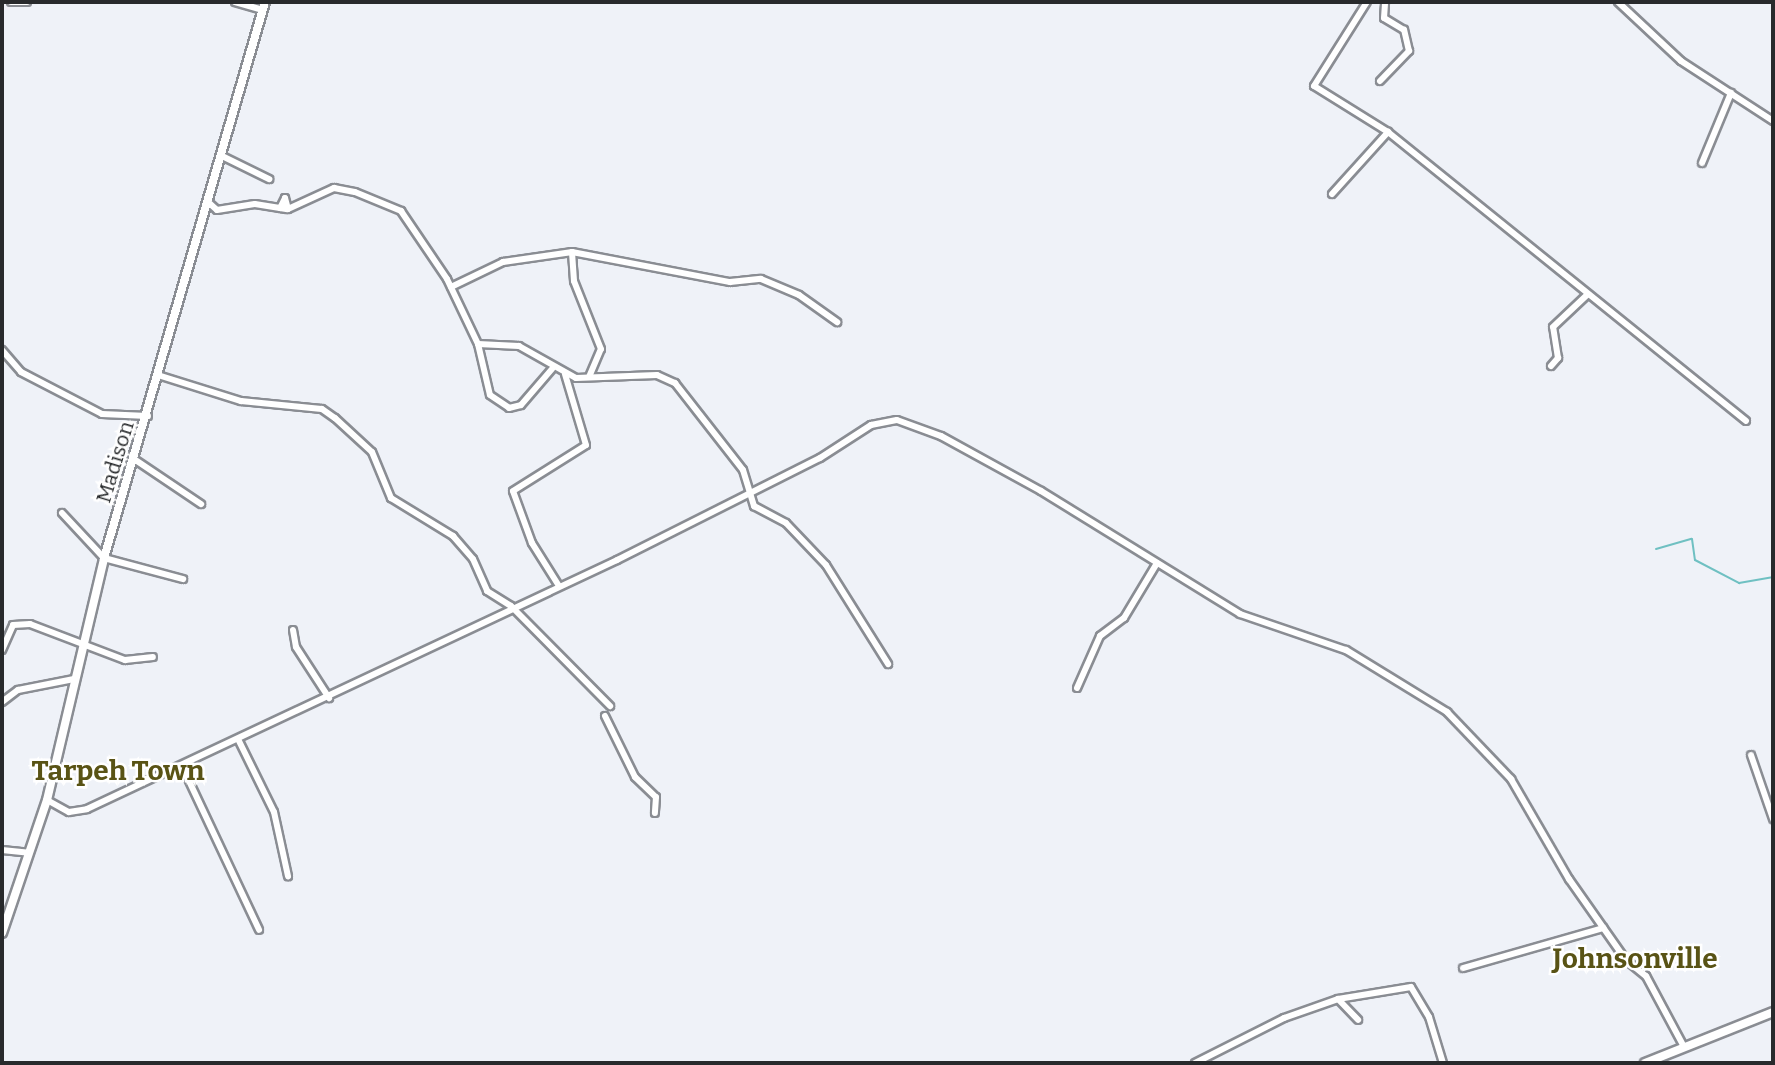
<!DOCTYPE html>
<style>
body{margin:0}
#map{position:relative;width:1775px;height:1065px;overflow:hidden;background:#eff2f8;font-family:Bitter,serif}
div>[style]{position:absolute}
.stream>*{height:2px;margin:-1px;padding:0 1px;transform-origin:1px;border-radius:1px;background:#6fc0c2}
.roads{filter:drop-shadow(2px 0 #8a8d93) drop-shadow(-2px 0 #8a8d93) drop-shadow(0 2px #8a8d93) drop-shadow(0 -2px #8a8d93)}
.street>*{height:6px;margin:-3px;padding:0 3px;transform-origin:3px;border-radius:3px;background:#fff}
.secondary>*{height:8px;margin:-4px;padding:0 4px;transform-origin:4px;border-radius:4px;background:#fff}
span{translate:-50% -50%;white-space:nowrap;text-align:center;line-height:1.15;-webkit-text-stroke:5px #fff;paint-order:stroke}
.street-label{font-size:21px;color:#282a2c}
.district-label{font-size:28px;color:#595315;font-weight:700}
.frame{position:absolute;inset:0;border:4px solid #282a2c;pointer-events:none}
</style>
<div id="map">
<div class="stream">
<i style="left:1656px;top:549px;width:37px;rotate:-16deg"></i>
<i style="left:1692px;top:539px;width:21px;rotate:82deg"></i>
<i style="left:1695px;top:560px;width:50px;rotate:27.6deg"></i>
<i style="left:1739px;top:583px;width:35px;rotate:-10deg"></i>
</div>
<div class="roads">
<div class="street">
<i style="left:11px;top:2px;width:16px"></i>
<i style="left:235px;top:2px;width:29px;rotate:16deg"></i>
<i style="left:1618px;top:2px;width:86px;rotate:43.1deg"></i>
<i style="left:1681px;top:61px;width:110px;rotate:33.1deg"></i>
<i style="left:1380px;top:81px;width:42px;rotate:-46deg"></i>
<i style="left:1409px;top:51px;width:22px;rotate:-103deg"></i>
<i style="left:1404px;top:30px;width:23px;rotate:-149deg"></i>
<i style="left:1384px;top:18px;width:16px;rotate:-86deg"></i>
<i style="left:1388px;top:132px;width:460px;rotate:38.9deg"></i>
<i style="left:220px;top:155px;width:55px;rotate:26.1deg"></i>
<i style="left:1702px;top:163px;width:76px;rotate:-67.5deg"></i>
<i style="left:1332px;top:194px;width:84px;rotate:-47.9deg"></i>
<i style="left:1388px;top:132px;width:87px;rotate:-148.1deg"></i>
<i style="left:1314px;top:86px;width:99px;rotate:-57.8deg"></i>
<i style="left:207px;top:201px;width:13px;rotate:42deg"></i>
<i style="left:217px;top:210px;width:38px;rotate:-9deg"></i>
<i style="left:255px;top:204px;width:33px;rotate:9deg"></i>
<i style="left:288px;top:209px;width:51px;rotate:-24.5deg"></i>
<i style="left:334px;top:188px;width:21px;rotate:11deg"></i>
<i style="left:355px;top:192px;width:50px;rotate:22.4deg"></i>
<i style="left:401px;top:211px;width:82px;rotate:55.9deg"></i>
<i style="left:447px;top:279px;width:72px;rotate:64.5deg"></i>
<i style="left:478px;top:344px;width:41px;rotate:2.8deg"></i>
<i style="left:519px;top:346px;width:65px;rotate:29.3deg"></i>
<i style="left:576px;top:378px;width:81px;rotate:-2.1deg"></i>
<i style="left:657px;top:375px;width:20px;rotate:24deg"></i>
<i style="left:675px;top:383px;width:110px;rotate:52deg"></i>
<i style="left:743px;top:470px;width:38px;rotate:73deg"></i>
<i style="left:754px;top:506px;width:36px;rotate:28deg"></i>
<i style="left:786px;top:523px;width:58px;rotate:46.4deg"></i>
<i style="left:826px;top:565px;width:117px;rotate:57.9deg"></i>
<i style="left:280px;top:208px;width:11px;rotate:-63deg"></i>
<i style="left:285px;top:198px;width:11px;rotate:75deg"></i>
<i style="left:451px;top:287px;width:58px;rotate:-25.7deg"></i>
<i style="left:503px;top:262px;width:70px;rotate:-8.2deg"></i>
<i style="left:478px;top:344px;width:52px;rotate:76.8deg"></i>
<i style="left:490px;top:395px;width:23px;rotate:34deg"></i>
<i style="left:509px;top:408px;width:12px;rotate:-14deg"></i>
<i style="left:521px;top:405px;width:48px;rotate:-49.3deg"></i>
<i style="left:2px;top:350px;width:29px;rotate:49deg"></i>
<i style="left:21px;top:372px;width:91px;rotate:27.4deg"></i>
<i style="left:102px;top:414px;width:46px;rotate:2.5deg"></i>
<i style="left:1551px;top:366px;width:11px;rotate:-49deg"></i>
<i style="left:1558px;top:358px;width:31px;rotate:-99deg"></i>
<i style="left:1553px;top:327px;width:47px;rotate:-43.3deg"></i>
<i style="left:161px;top:376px;width:84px;rotate:17.4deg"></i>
<i style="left:241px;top:401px;width:81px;rotate:5.6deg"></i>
<i style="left:322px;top:409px;width:16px;rotate:35deg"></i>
<i style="left:335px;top:418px;width:50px;rotate:42.6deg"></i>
<i style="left:372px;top:452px;width:50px;rotate:67.6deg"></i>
<i style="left:391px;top:498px;width:73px;rotate:31.5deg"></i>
<i style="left:453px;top:536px;width:30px;rotate:49deg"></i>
<i style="left:473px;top:559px;width:35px;rotate:66deg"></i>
<i style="left:487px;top:591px;width:28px;rotate:32deg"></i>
<i style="left:511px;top:606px;width:141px;rotate:45.3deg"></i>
<i style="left:589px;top:377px;width:30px;rotate:-67deg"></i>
<i style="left:601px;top:349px;width:73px;rotate:-111.7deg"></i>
<i style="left:574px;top:281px;width:29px;rotate:-94deg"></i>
<i style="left:572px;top:252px;width:161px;rotate:10.8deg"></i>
<i style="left:730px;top:282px;width:31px;rotate:-6deg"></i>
<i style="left:761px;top:279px;width:41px;rotate:22.8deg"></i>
<i style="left:799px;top:295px;width:47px;rotate:35.4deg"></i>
<i style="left:134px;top:459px;width:81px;rotate:33.9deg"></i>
<i style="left:62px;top:513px;width:62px;rotate:47deg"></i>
<i style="left:104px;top:558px;width:82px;rotate:14.9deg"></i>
<i style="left:559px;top:586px;width:51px;rotate:-122.1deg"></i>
<i style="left:532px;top:543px;width:55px;rotate:-110.1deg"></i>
<i style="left:513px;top:491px;width:86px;rotate:-32.2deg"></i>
<i style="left:586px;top:445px;width:74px;rotate:-106.5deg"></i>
<i style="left:293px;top:630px;width:17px;rotate:80deg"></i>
<i style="left:296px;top:647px;width:61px;rotate:57.1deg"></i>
<i style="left:2px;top:650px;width:27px;rotate:-66deg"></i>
<i style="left:13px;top:625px;width:17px;rotate:-3deg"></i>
<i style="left:30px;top:624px;width:102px;rotate:20.8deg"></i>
<i style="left:125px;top:660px;width:28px;rotate:-6deg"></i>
<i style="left:1077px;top:688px;width:57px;rotate:-66.1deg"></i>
<i style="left:1100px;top:636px;width:30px;rotate:-37deg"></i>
<i style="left:1124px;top:618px;width:64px;rotate:-59deg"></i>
<i style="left:2px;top:702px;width:20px;rotate:-37deg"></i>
<i style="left:18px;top:690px;width:57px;rotate:-11.1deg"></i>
<i style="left:605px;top:716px;width:68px;rotate:63.8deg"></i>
<i style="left:635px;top:777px;width:29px;rotate:44deg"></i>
<i style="left:656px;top:797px;width:16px;rotate:94deg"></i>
<i style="left:239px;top:741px;width:79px;rotate:63.8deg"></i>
<i style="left:274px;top:812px;width:66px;rotate:77.7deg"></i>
<i style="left:1751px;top:755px;width:68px;rotate:71deg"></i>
<i style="left:182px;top:766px;width:181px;rotate:64.8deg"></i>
<i style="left:47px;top:800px;width:25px;rotate:29deg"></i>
<i style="left:69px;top:812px;width:18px;rotate:-9deg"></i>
<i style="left:87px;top:809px;width:586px;rotate:-25.16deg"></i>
<i style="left:617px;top:560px;width:227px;rotate:-26.7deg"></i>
<i style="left:820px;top:458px;width:61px;rotate:-32.9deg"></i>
<i style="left:871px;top:425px;width:26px;rotate:-11deg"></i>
<i style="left:897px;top:420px;width:47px;rotate:20deg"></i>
<i style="left:941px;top:436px;width:114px;rotate:28.8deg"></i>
<i style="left:1041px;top:491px;width:234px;rotate:31.7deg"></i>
<i style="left:1240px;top:614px;width:112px;rotate:18.8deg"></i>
<i style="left:1346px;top:650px;width:119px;rotate:31.5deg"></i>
<i style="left:1447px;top:712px;width:93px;rotate:46.3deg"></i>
<i style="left:1511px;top:779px;width:116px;rotate:59.9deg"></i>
<i style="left:1569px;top:879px;width:99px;rotate:54.9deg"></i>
<i style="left:1626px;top:960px;width:26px;rotate:39deg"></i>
<i style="left:1646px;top:976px;width:81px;rotate:61.8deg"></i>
<i style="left:2px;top:850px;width:27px;rotate:6deg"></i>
<i style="left:1463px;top:968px;width:146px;rotate:-15.9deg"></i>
<i style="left:1338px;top:999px;width:29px;rotate:46deg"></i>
<i style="left:1195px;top:1063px;width:100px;rotate:-26.8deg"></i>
<i style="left:1284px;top:1018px;width:57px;rotate:-19.4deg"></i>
<i style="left:1338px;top:999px;width:74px;rotate:-9.3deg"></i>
<i style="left:1411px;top:987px;width:35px;rotate:59deg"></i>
<i style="left:1429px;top:1017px;width:48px;rotate:73.1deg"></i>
</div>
<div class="secondary">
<i style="left:2px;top:933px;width:140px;rotate:-71.3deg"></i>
<i style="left:47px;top:800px;width:249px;rotate:-76.7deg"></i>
<i style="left:104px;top:558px;width:579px;rotate:-73.85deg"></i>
<i style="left:1645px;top:1063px;width:138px;rotate:-21.7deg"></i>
</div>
</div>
<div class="street-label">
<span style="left:115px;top:462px;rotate:-73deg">Madison</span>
</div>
<div class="district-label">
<span style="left:118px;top:771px">Tarpeh Town</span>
<span style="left:1635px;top:959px">Johnsonville</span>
</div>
<div class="frame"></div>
</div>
